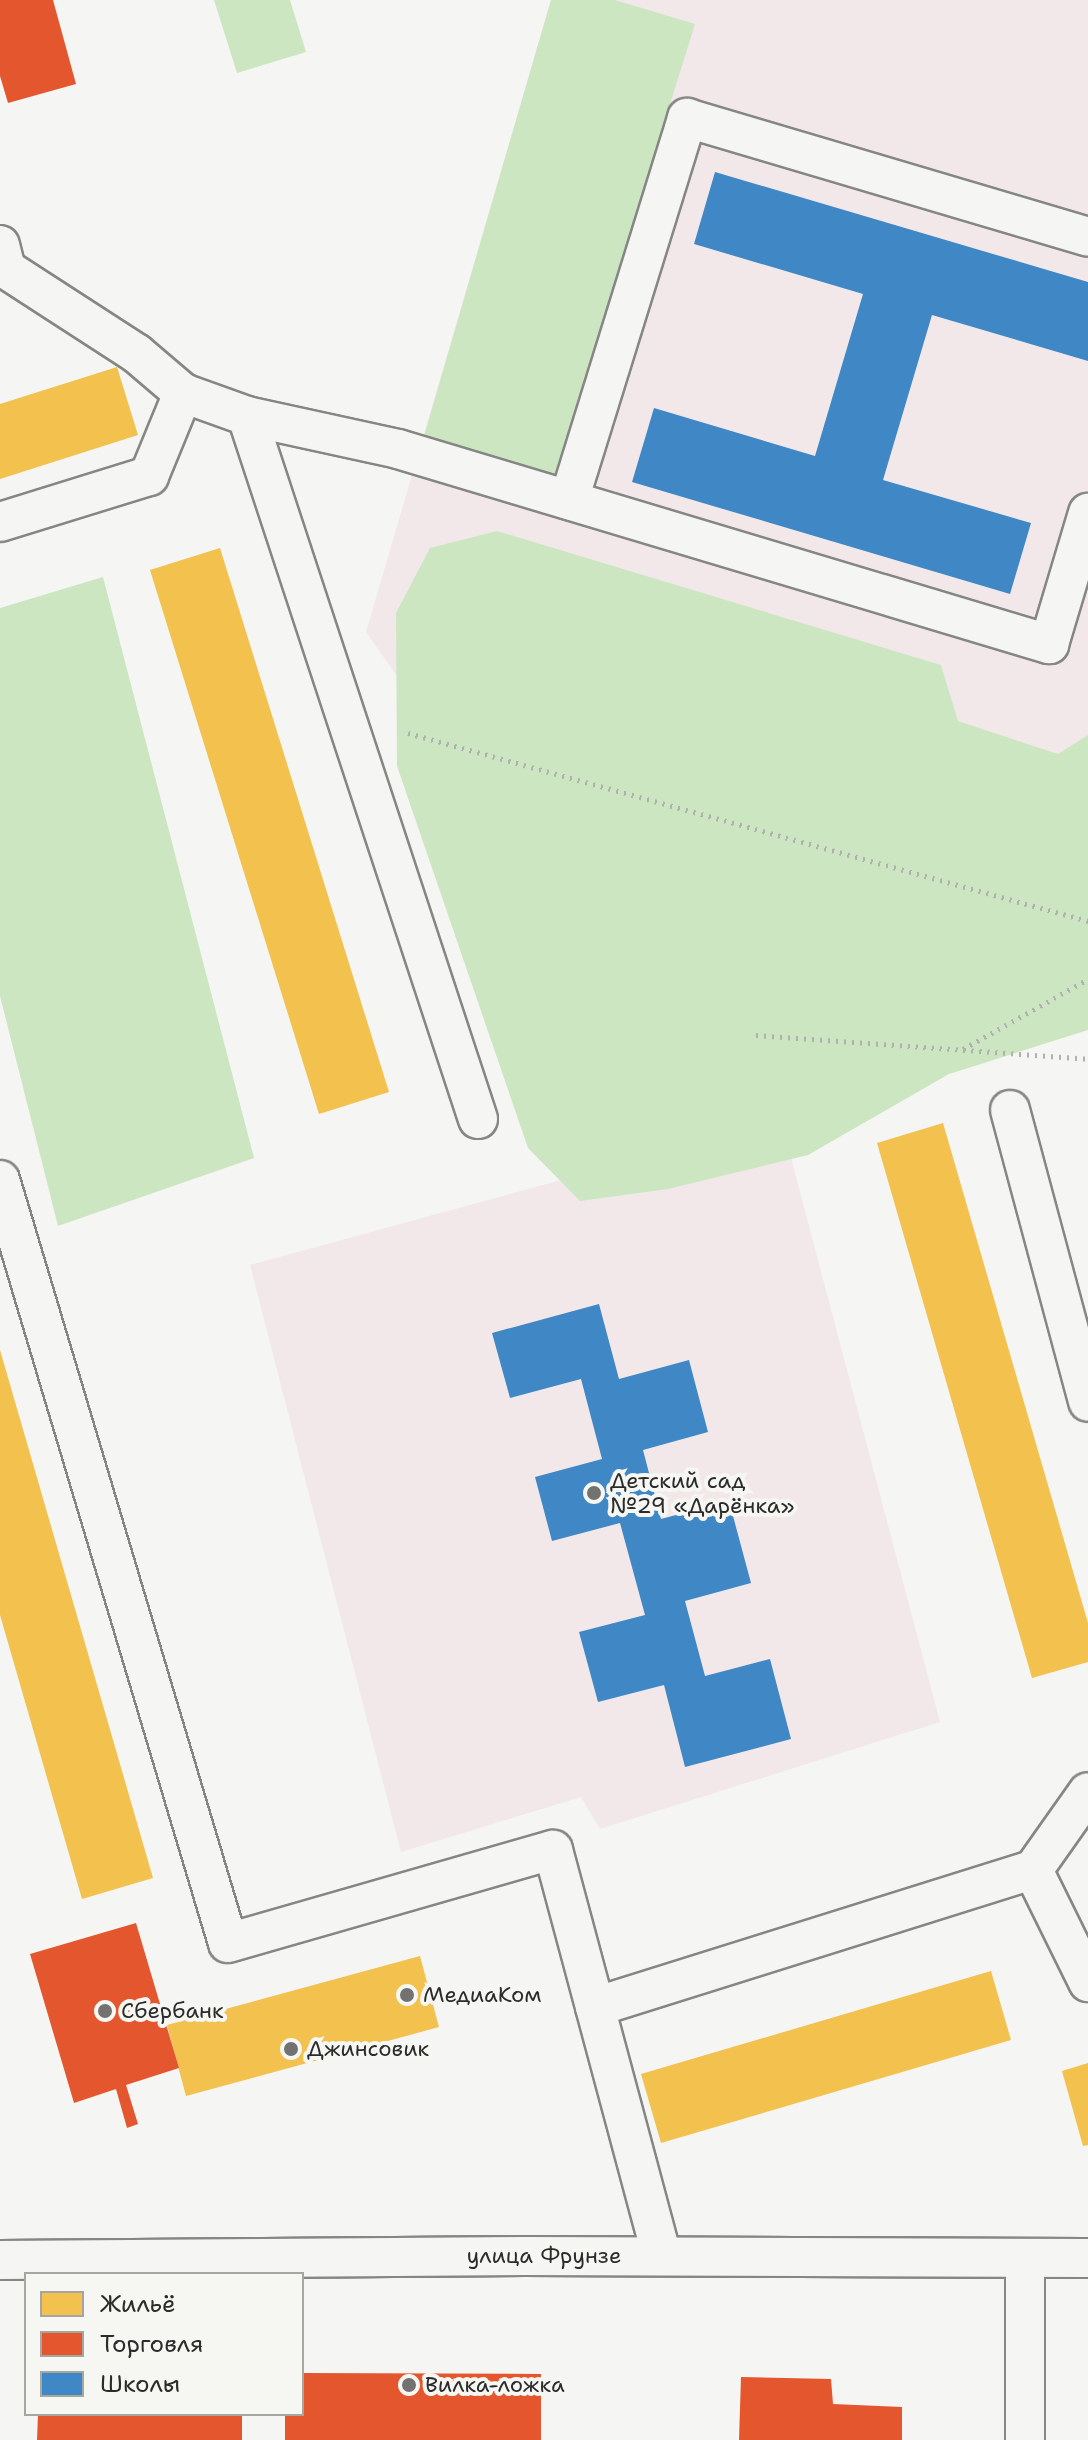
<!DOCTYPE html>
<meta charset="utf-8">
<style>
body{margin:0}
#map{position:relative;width:1088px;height:2440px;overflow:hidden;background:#f5f5f3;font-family:"Shantell Sans",sans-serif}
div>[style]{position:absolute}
.built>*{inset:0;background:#f2e8ea}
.green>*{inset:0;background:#cce6c2}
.homes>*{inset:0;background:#f2c14e}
.shops>*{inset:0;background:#e4572e}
.schools>*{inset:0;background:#3f88c5}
.path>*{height:5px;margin-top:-2.5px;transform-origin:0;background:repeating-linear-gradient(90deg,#b0b0af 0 2px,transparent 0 8px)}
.roads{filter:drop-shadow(2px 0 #868685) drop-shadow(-2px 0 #868685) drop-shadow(0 2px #868685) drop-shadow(0 -2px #868685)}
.minor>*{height:38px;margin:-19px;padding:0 19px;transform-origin:19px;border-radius:19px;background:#f5f5f3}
.dots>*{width:22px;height:22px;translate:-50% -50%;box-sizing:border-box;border:4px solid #f6f6f2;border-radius:50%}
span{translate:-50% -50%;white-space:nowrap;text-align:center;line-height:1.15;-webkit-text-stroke:8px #f6f6f2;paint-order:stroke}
.poi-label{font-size:22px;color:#2b2b2b}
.left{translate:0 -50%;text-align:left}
.street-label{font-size:22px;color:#2b2b2b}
.legend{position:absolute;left:24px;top:2272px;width:280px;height:144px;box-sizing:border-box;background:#f6f6f2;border:2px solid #a5a5a2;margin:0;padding:10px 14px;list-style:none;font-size:24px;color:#2b2b2b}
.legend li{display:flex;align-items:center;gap:16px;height:40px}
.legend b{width:40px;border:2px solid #a5a5a2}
</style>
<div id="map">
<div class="built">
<i style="clip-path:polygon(551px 0,1088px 0,1088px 888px,416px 703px,366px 632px)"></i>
<i style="clip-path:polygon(781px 1120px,940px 1722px,600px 1829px,581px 1797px,401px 1852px,250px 1265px)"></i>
</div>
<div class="green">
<i style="clip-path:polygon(214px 0,290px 0,306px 52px,237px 73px)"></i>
<i style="clip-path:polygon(551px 0,615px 0,695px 24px,554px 477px,422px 443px)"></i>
<i style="clip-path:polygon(497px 531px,941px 665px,958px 721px,1058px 754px,1088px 735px,1088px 1030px,949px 1074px,808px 1155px,668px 1189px,580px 1201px,528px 1148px,397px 766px,396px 613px,430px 548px)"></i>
<i style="clip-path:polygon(103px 577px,254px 1158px,58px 1226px,0 996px,0 608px)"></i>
</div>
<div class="homes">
<i style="clip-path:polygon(117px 367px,138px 435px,0 479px,0 404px)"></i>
<i style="clip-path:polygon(220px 548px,389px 1092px,319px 1114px,150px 570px)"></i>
<i style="clip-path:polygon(943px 1123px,1088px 1623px,1088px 1662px,1032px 1678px,877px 1143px)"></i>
<i style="clip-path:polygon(0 1350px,153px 1878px,82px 1899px,0 1615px)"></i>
<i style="clip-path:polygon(420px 1956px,439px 2027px,186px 2096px,167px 2025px)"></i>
<i style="clip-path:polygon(991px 1971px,1011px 2040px,661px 2143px,641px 2074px)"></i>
<i style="clip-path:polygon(1088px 2063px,1088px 2145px,1083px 2146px,1062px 2071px)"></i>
</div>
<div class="shops">
<i style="clip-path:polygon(0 0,53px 0,76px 84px,8px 103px,0 76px)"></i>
<i style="clip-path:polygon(136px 1923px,179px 2068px,126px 2085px,138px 2124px,127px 2128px,116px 2089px,74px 2103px,30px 1954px)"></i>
<i style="clip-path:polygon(302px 2373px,541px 2374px,541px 2440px,285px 2440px,285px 2414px,302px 2414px)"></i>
<i style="clip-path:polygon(741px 2377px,831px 2379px,833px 2404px,902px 2407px,902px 2440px,739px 2440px)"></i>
<i style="clip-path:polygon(38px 2414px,242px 2414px,242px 2440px,37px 2440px)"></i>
</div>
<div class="schools">
<i style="clip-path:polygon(715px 172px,1088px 282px,1088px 361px,932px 315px,883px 480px,1031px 523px,1010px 594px,632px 482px,654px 408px,815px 456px,863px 294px,694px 244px)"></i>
<i style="clip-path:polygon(599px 1304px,619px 1379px,689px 1360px,708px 1432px,643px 1450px,661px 1519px,729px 1501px,751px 1583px,685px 1601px,705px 1676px,770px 1659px,791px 1739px,685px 1767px,664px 1685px,598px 1702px,579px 1632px,645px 1615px,620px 1523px,552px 1541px,535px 1477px,602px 1459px,581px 1379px,510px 1398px,492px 1333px)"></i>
</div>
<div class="path">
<i style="left:408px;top:733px;width:706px;rotate:15.45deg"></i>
<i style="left:756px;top:1035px;width:333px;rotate:4.1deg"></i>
<i style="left:963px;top:1049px;width:143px;rotate:-29.2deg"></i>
</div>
<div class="roads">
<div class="minor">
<i style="left:0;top:245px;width:25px;rotate:76deg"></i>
<i style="left:6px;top:269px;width:155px;rotate:32.9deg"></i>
<i style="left:136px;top:353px;width:62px;rotate:40.4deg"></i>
<i style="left:183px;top:393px;width:68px;rotate:19.8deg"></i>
<i style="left:247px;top:416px;width:740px;rotate:71.81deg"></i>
<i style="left:247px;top:416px;width:155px;rotate:12.3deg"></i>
<i style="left:398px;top:449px;width:680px;rotate:16.68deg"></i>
<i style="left:1049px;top:644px;width:137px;rotate:-73.4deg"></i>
<i style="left:569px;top:500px;width:400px;rotate:-72.8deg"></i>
<i style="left:687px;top:118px;width:418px;rotate:16.5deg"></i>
<i style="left:0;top:522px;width:156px;rotate:-17.2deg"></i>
<i style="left:149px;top:476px;width:90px;rotate:-67.7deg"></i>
<i style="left:1010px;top:1110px;width:302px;rotate:75deg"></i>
<i style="left:0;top:1180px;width:796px;rotate:73.36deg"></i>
<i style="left:228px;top:1943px;width:338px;rotate:-16deg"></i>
<i style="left:553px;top:1850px;width:420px;rotate:75deg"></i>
<i style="left:1033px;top:1870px;width:95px;rotate:-54.8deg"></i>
<i style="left:595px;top:2007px;width:459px;rotate:-17.4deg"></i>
<i style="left:1033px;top:1870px;width:125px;rotate:63.8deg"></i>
<i style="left:1025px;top:2259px;width:181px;rotate:90deg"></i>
<i style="left:0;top:2260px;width:525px;rotate:-0.44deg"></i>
<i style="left:525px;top:2256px;width:563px;rotate:0.2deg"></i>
</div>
</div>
<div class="dots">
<i style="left:594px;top:1493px;background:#727271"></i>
<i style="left:407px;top:1995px;background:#727271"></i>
<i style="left:105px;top:2011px;background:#727271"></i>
<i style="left:291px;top:2049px;background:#727271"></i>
<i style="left:409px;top:2385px;background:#727271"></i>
</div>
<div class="poi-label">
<span class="left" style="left:610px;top:1493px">Детский сад<br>№29 «Дарёнка»</span>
<span class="left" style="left:423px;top:1995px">МедиаКом</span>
<span class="left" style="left:121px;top:2011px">Сбербанк</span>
<span class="left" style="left:307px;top:2049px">Джинсовик</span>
<span class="left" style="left:425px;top:2385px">Вилка-ложка</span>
</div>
<div class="street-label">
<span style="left:544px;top:2256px">улица Фрунзе</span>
</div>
<ul class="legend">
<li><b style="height:22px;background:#f2c14e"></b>Жильё</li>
<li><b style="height:22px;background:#e4572e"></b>Торговля</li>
<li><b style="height:22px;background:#3f88c5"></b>Школы</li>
</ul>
</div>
